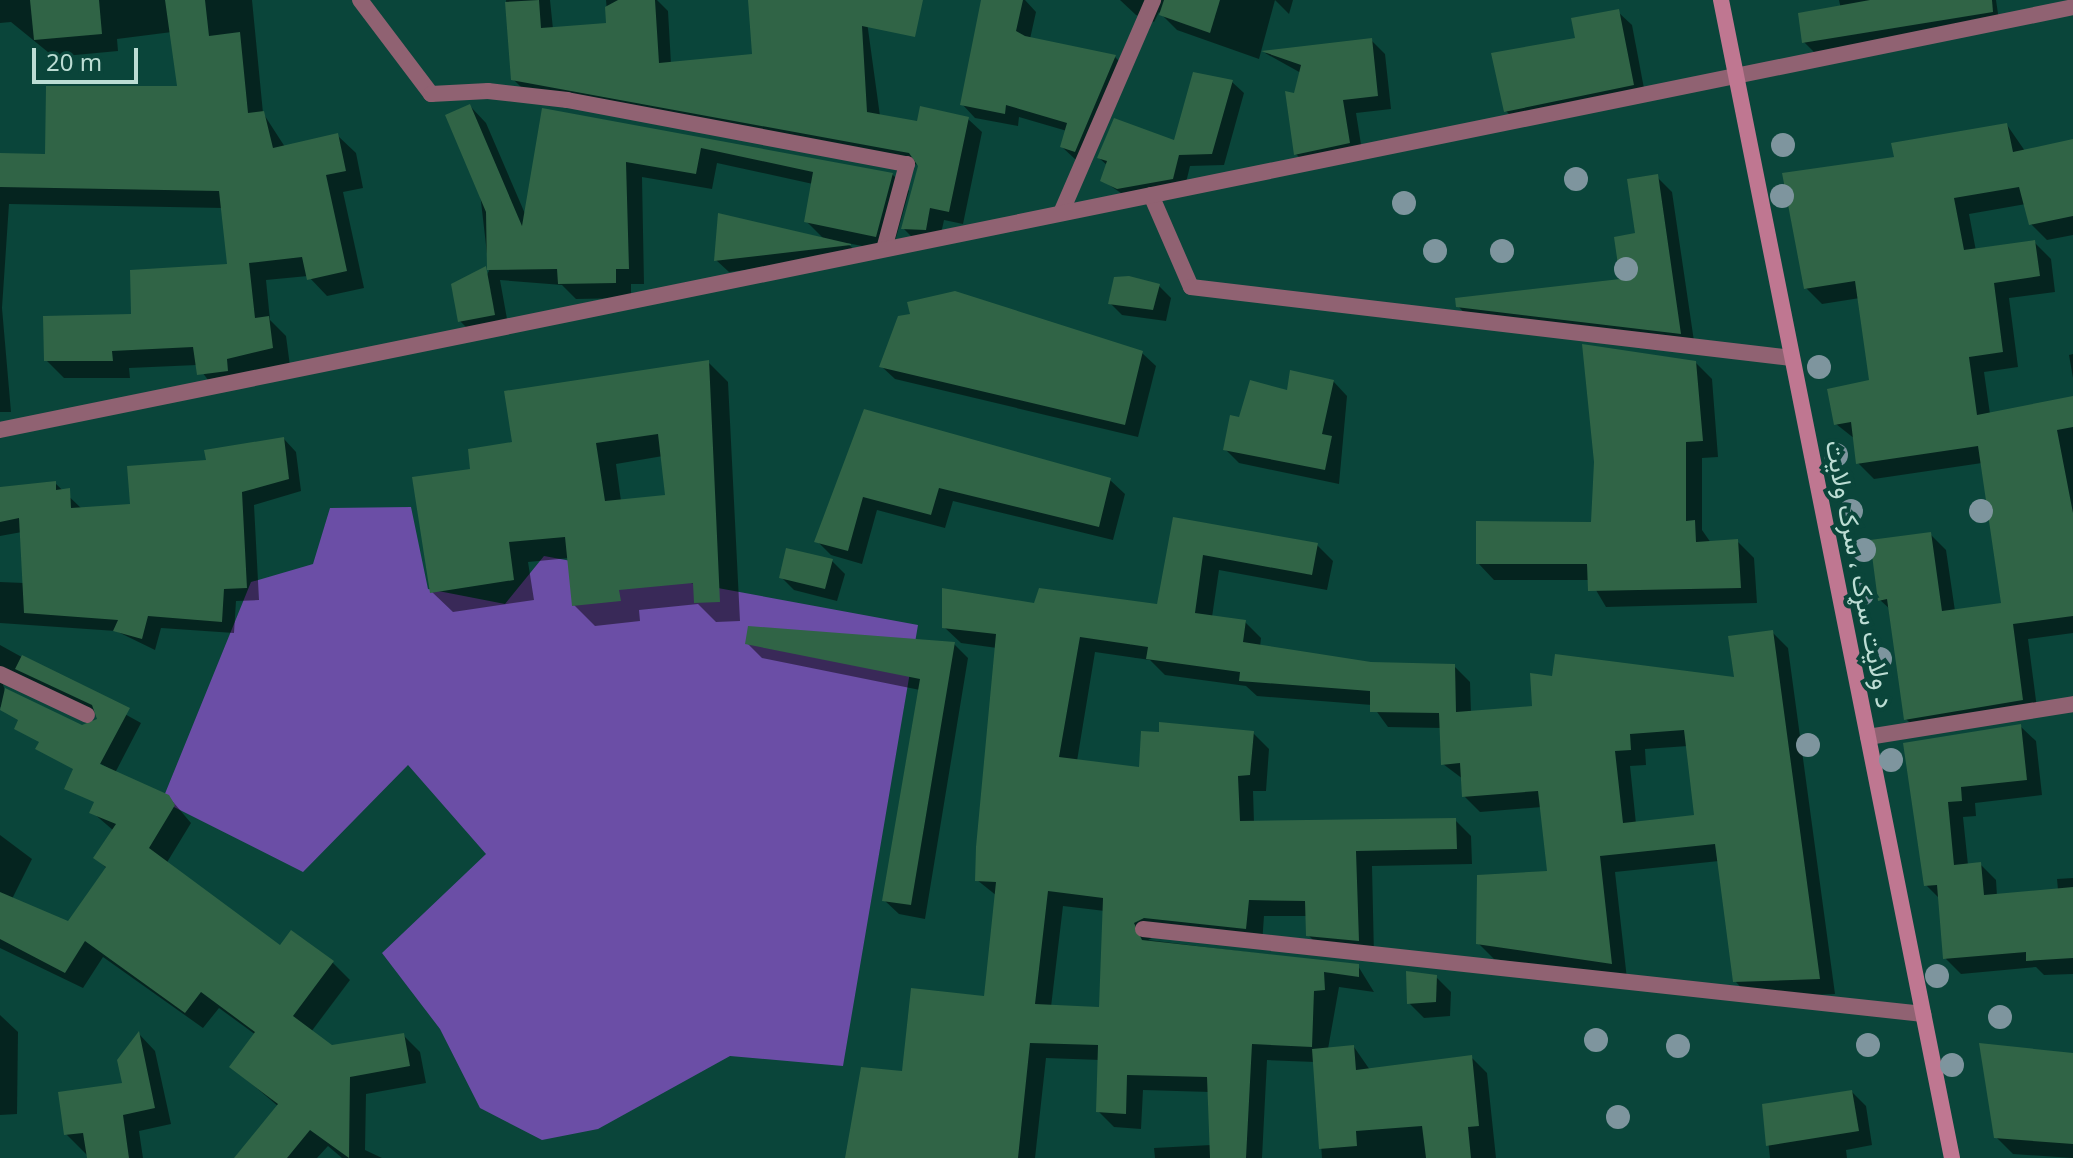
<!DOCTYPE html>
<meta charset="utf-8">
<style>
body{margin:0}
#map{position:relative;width:2073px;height:1158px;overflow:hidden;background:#0a453a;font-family:"Noto Sans",Vazirmatn,sans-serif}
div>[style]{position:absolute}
.green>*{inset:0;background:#6b4ea6}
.shadow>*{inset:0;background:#0007}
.building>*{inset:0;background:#306446}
.service>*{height:16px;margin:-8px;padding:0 8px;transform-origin:8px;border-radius:8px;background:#906272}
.minor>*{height:16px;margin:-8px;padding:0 8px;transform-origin:8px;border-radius:8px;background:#906272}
.tertiary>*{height:16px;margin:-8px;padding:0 8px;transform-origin:8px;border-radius:8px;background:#906272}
.secondary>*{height:16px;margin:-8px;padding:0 8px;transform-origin:8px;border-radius:8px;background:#bf7791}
.trees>*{width:24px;height:24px;margin:-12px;border-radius:50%;background:#7e959e}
span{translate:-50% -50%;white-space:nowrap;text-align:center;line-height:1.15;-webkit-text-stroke:8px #0a453a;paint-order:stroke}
.street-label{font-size:26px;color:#bcddd4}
.scale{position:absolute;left:32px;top:48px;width:106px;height:36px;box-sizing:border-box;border:4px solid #bcddd4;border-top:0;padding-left:10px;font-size:24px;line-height:28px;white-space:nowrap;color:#bcddd4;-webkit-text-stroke:6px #0a453a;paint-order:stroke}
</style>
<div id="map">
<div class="green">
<i style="clip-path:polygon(411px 507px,428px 589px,505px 604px,544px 556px,918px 625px,843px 1066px,730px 1056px,598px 1129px,542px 1140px,480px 1108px,440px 1029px,382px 953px,486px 854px,408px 765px,303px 872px,162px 801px,251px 582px,313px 564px,330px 508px)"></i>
</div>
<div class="shadow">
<i style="clip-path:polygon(0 0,252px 0,263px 113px,285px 147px,338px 136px,356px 153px,363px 188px,343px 192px,364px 288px,327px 296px,308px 276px,266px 280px,270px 320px,286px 336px,290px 366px,216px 391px,197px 365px,129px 368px,130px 378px,64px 378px,46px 360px,229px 266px,223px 208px,9px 204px,2px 308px,11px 412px,0 412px,0 155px,47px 156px,179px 88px,172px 32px,117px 39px,118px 51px,54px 57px,11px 22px,0 23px)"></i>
<i style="clip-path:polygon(506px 0,550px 0,553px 29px,608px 25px,606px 0,657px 0,668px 11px,671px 64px,754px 56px,864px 0,880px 116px,918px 123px,968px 119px,982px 132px,963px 224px,944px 220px,939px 243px,917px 242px,903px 228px,920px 165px,527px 93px,513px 79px)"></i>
<i style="clip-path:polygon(983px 0,1025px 0,1036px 12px,1030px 39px,1115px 57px,1128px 70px,1076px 160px,1062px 147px,1067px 131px,1019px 117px,1018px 126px,975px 118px,962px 104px)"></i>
<i style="clip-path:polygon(1120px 0,1275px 0,1259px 59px,1177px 30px,1159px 12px,1154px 22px,1136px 15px)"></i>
<i style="clip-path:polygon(1275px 0,1293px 0,1289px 14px)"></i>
<i style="clip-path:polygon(1839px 0,1996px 0,2000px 27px,1818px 56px,1804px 42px,1841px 9px)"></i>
<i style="clip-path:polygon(1618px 12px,1632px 25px,1646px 99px,1519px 124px,1506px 111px,1577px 39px)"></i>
<i style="clip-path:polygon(1371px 40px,1385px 54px,1391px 109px,1356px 113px,1363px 157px,1310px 168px,1296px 154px,1301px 73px,1265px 53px)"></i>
<i style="clip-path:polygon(1232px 82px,1244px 93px,1224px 165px,1190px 166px,1184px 191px,1131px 200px,1102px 180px,1108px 166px,1099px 158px,1176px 142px)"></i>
<i style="clip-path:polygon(470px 106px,486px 123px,526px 216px,544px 111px,892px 174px,909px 191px,892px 252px,847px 243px,861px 256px,729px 272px,716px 260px,824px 239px,806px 221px,813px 184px,717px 163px,712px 189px,642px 177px,644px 284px,631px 284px,631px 298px,576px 299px,562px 285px,500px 280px,509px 330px,475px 336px,460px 321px,489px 271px)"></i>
<i style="clip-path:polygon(2007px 125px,2025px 151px,2073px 142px,2073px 235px,2047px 240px,2031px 224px,2026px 204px,1969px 214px,1976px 251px,2035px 243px,2051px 259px,2055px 292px,2009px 298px,2018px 367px,1984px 372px,1990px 414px,2073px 399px,2073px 633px,2028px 639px,2038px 716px,1922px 735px,1906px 719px,1891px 610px,1880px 600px,1930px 534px,1946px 550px,1955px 611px,2003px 605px,1982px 463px,1874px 479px,1858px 463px,1855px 439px,1836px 424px,1871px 382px,1860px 298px,1822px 304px,1806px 288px,1896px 159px)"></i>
<i style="clip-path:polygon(1657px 177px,1672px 192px,1695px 348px,1473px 322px,1458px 306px,1622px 280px)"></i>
<i style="clip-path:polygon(1159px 286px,1171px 298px,1166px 321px,1122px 315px,1110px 303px)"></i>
<i style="clip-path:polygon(913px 316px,1142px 353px,1156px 366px,1138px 437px,895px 379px,881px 366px)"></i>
<i style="clip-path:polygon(2073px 354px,2073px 378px,2069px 355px)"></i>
<i style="clip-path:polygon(evenodd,708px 362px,728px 382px,740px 621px,716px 622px,698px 604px,639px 610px,640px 621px,595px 626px,574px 605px,569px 558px,528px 562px,534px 600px,453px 612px,432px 592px,473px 470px,514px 444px,708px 362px,663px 456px,667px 497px,621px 501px,616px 464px,663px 456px)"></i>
<i style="clip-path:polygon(1696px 363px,1712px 379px,1718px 457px,1702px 458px,1702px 530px,1711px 543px,1737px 541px,1754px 558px,1757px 603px,1606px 607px,1590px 580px,1494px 580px,1478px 563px,1593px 524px)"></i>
<i style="clip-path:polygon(1333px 381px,1347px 396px,1339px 484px,1239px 463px,1225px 449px,1241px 419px)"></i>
<i style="clip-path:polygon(865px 411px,1110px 480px,1125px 494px,1113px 540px,953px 501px,945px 528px,877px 510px,862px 564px,831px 555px,817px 541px)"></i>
<i style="clip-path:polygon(284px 439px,296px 452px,301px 491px,254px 505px,259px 600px,236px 601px,234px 633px,161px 628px,155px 650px,116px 631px,0 623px,0 582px,24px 583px,22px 532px,0 536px,0 492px,55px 483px,82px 509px,132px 506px,208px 462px)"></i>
<i style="clip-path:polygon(evenodd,1175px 519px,1317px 545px,1333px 561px,1327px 590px,1219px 570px,1212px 617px,1245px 622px,1261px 638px,1260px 647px,1371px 664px,1454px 666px,1470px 682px,1471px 713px,1534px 708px,1553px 678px,1736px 679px,1772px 632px,1788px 648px,1835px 994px,1751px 998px,1735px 981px,1719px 861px,1615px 872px,1627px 979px,1494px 959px,1478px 943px,1549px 873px,1542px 807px,1480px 812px,1464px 796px,1463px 779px,1443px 764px,1442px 728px,1388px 727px,1372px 705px,1257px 696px,1246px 686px,1165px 675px,1150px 660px,1095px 652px,1077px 761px,1141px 769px,1253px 733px,1269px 749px,1266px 791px,1253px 791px,1254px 823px,1455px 820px,1471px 836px,1472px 864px,1372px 866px,1374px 956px,1324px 951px,1308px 935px,1307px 916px,1264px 916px,1262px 944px,1161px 933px,1148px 940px,1358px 966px,1374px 992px,1339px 987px,1328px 1049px,1354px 1047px,1370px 1070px,1471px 1057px,1487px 1073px,1496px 1158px,1322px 1158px,1315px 1062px,1267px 1060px,1262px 1158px,1155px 1158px,1154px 1148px,1211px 1145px,1210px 1092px,1143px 1090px,1141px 1129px,1114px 1127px,1098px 1111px,1100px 1060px,1046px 1058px,1035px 1158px,849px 1158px,903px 1073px,986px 998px,997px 896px,977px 880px,997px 648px,961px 643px,944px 627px,1035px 605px,1158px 607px,1175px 519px,1688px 746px,1697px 817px,1636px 824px,1630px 766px,1646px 765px,1645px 749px,1688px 746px,1175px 519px,1063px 906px,1105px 911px,1101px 1009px,1051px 1007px,1063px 906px)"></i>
<i style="clip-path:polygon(832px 561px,845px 574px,837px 601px,794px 590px,781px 577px)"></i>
<i style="clip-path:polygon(747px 643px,954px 644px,968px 658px,925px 919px,899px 914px,884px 900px,920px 690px,762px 658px)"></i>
<i style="clip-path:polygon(evenodd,0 645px,141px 723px,115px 773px,168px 796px,191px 823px,166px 864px,280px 948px,333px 963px,350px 980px,311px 1032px,332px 1047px,403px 1035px,420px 1052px,426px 1083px,366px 1094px,365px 1150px,382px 1158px,342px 1158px,328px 1146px,317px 1158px,236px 1158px,279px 1107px,232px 1067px,256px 1035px,219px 1008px,203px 1028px,103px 957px,83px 988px,0 948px,0 835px,32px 859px,12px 899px,69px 923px,107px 869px,96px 857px,114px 831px,92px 812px,108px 768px,0 707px,0 645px,19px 676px,97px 712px,100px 720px,87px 728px,5px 691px,2px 681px,19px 676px)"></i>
<i style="clip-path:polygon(2020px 726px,2036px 741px,2042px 795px,1975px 803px,1976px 816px,1963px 817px,1968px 865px,1980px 864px,1996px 880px,1997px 896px,2058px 890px,2057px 879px,2073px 878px,2073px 974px,2044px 975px,2036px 967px,1961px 974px,1945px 958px,1940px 899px,1926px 885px,1905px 744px)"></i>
<i style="clip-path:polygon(1436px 977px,1451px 992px,1450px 1016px,1424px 1018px,1409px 1003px)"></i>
<i style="clip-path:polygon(0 1015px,18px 1032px,17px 1114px,0 1115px)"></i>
<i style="clip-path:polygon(139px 1034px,155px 1051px,171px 1124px,139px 1131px,143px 1158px,90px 1158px,66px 1134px,125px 1085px)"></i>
<i style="clip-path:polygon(2073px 1057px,2073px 1158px,2013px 1154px,1996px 1137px)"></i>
<i style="clip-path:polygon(1852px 1092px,1866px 1106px,1872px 1145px,1846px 1150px,1847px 1158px,1770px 1158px,1764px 1105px)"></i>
</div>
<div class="building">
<i style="clip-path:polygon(30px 0,99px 0,102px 34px,34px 40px)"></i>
<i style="clip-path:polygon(165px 0,205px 0,209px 36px,240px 32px,248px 113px,264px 111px,273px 148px,338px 133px,346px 171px,326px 175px,347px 271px,307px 280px,302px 257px,249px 263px,255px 318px,269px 316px,273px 348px,227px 359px,228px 371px,197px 375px,193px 347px,112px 351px,113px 361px,44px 361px,43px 316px,131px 314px,130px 270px,227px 264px,219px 191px,0 187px,0 153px,45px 154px,46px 86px,177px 86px)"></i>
<i style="clip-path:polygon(539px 0,541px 28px,606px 23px,605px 7px,618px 0,655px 0,659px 63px,752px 54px,748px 0,923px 0,915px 37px,862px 26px,867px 112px,917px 121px,920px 106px,969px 117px,949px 212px,930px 208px,926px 230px,901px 229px,918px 166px,909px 153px,511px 80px,505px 2px)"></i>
<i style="clip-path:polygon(981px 0,1023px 0,1016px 31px,1025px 36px,1116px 55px,1075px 152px,1060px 147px,1067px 123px,1006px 105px,1005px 114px,960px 105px)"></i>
<i style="clip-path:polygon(1164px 0,1220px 0,1210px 33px,1159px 15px)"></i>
<i style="clip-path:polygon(1870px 0,1992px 0,1993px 12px,1802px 43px,1798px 13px)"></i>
<i style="clip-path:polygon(1619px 9px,1634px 85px,1504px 112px,1491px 53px,1575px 38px,1571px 18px)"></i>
<i style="clip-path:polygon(1372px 38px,1378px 96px,1343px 100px,1350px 143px,1294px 155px,1285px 91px,1294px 93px,1301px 65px,1261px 51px)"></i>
<i style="clip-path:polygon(1193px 72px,1233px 80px,1212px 154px,1179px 155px,1173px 179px,1117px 189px,1100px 181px,1107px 161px,1097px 158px,1114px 118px,1174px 140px)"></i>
<i style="clip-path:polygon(470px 104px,522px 226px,542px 108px,893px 173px,876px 237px,804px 222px,813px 172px,701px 148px,696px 174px,626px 162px,629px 269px,616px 269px,616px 283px,558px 284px,557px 269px,487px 270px,486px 212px,445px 115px)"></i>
<i style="clip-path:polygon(2007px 123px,2013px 152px,2073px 139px,2073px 216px,2029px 225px,2019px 187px,1954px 198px,1964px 250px,2035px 240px,2040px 276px,1994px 283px,2003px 352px,1969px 357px,1977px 415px,2073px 396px,2073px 427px,2057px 430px,2073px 513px,2073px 616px,2013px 624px,2023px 700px,1904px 720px,1887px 599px,1878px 601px,1870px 540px,1931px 532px,1942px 611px,2001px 603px,1978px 446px,1856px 464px,1851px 422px,1834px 425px,1827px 389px,1869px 380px,1855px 281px,1804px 289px,1782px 173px,1894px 157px,1891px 143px)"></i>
<i style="clip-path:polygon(1658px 174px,1681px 334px,1456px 307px,1455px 298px,1620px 279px,1614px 237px,1635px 233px,1627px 179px)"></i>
<i style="clip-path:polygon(718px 213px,851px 244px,851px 245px,714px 261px)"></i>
<i style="clip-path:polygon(486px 266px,495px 315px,458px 322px,451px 284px)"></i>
<i style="clip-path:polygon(1129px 276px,1160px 284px,1153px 310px,1108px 304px,1114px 277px)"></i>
<i style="clip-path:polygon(955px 291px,1143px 351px,1125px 425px,879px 367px,898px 316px,910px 314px,907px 302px)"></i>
<i style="clip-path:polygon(1582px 344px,1696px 361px,1703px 441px,1686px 442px,1686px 521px,1695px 520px,1696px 542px,1738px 539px,1741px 588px,1588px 591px,1587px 564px,1476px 564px,1476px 521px,1591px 522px,1594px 462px)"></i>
<i style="clip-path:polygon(evenodd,709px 360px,720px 602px,694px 603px,693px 583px,619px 590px,621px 601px,572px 606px,565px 537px,509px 542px,514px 580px,430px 593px,412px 477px,470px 469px,468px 449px,512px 442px,504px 391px,709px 360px,658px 434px,665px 495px,605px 501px,596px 443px,658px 434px)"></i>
<i style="clip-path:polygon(1290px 370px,1334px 380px,1322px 434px,1332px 436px,1325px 470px,1223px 450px,1230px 415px,1239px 417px,1250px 380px,1287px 390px)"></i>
<i style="clip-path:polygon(864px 409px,1111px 478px,1099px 527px,939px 488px,931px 515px,863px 497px,848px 551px,814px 542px)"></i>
<i style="clip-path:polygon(284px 437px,289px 479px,242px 492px,247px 588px,224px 589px,222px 622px,148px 616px,142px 639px,113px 631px,118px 620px,24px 613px,19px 518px,0 522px,0 487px,56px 481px,56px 490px,70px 488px,71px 508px,130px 504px,127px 466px,206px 460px,204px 450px)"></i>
<i style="clip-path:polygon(evenodd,1173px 517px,1318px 543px,1312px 575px,1203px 555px,1195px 613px,1246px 620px,1243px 642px,1371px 662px,1455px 664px,1456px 712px,1532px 706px,1530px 673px,1552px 676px,1555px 654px,1734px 677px,1728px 636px,1773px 630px,1820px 979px,1733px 982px,1715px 844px,1600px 856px,1612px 964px,1476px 944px,1477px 875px,1547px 871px,1538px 791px,1462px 797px,1460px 763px,1441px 765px,1439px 713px,1370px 712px,1370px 691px,1239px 681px,1240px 672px,1146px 659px,1148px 647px,1080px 637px,1059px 757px,1139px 767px,1141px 731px,1159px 732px,1159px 722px,1254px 731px,1250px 775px,1238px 776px,1240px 821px,1456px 818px,1457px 849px,1356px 851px,1359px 941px,1306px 936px,1305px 901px,1249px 900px,1246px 929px,1144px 918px,1134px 923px,1142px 940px,1359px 964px,1359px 977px,1324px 972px,1325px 990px,1314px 991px,1312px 1047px,1252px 1044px,1246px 1158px,1210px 1158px,1207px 1077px,1127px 1075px,1126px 1114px,1096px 1112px,1098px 1045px,1030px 1043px,1018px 1158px,845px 1158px,861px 1067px,902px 1071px,911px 988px,984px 996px,996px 882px,975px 881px,976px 847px,996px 634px,942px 628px,942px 588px,1034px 603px,1039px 588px,1157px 604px,1173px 517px,1684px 730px,1694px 815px,1623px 823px,1615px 751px,1631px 750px,1630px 734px,1684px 730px,1173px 517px,1048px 891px,1103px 898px,1099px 1007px,1035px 1004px,1048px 891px)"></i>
<i style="clip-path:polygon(786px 548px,833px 559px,825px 589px,779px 578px)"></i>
<i style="clip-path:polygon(748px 626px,955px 642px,911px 905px,882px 901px,920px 679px,745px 644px)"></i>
<i style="clip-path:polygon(22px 655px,130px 708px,100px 764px,169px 795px,175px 805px,149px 848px,280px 945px,291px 930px,334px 961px,293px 1016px,332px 1045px,404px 1033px,410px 1066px,350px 1077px,349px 1158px,310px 1130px,287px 1158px,234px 1158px,278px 1104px,229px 1067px,255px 1032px,201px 992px,185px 1013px,85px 941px,65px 973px,0 939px,0 892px,68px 921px,106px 867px,93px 858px,116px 824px,89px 813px,94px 802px,64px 789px,73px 769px,35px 749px,39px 742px,14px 729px,18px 720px,0 710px,5px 688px,82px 725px,97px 719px,92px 705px,15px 669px)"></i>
<i style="clip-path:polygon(2021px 724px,2027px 780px,1961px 787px,1962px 801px,1948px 802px,1954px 865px,1981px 862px,1984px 895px,2073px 887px,2073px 958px,2026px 961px,2026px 952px,1943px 959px,1937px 885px,1924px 886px,1903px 743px)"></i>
<i style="clip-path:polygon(1406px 971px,1437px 975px,1436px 1002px,1407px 1004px)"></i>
<i style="clip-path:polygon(139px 1031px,155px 1108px,123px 1115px,129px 1158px,87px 1158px,83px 1133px,64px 1135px,58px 1092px,122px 1083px,117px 1060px)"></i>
<i style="clip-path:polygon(1979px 1043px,2073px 1053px,2073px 1144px,1994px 1138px)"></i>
<i style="clip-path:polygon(1354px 1045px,1356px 1070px,1472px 1055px,1479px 1126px,1468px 1127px,1471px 1158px,1426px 1158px,1422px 1126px,1356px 1131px,1357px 1146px,1319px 1149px,1312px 1049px)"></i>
<i style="clip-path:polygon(1852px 1090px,1859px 1131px,1766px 1146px,1762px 1104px)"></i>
</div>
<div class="service">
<i style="left:0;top:674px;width:96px;rotate:25.2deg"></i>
</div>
<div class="minor">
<i style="left:360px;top:0;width:118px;rotate:52.9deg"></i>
<i style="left:431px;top:94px;width:57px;rotate:-3deg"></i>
<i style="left:488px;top:91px;width:80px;rotate:6.5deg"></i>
<i style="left:567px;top:100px;width:346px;rotate:10.7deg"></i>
<i style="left:907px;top:164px;width:88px;rotate:105.1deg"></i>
<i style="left:1151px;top:195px;width:100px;rotate:66.5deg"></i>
<i style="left:1191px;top:287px;width:605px;rotate:6.74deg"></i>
<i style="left:1061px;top:213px;width:232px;rotate:-66.6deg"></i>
<i style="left:1868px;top:737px;width:208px;rotate:-9.1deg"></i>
<i style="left:1143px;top:929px;width:785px;rotate:6.22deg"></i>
</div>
<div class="tertiary">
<i style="left:0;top:430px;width:2116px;rotate:-11.53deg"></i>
</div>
<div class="secondary">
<i style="left:1721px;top:0;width:1181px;rotate:78.72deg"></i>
</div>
<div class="trees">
<i style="left:1783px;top:145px"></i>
<i style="left:1576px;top:179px"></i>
<i style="left:1782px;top:196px"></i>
<i style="left:1404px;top:203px"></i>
<i style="left:1435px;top:251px"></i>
<i style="left:1502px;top:251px"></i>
<i style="left:1626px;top:269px"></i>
<i style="left:1819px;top:367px"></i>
<i style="left:1836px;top:455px"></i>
<i style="left:1851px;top:511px"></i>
<i style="left:1981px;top:511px"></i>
<i style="left:1864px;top:550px"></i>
<i style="left:1862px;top:594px"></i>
<i style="left:1880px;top:659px"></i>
<i style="left:1808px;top:745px"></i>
<i style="left:1891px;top:760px"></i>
<i style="left:1937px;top:976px"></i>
<i style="left:2000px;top:1017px"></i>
<i style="left:1596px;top:1040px"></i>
<i style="left:1868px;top:1045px"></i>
<i style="left:1678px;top:1046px"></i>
<i style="left:1952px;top:1065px"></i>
<i style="left:1618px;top:1117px"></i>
</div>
<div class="street-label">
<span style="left:1860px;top:574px;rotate:79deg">د ولایت سړک ، سرک ولایت</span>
</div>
<div class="scale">20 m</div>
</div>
